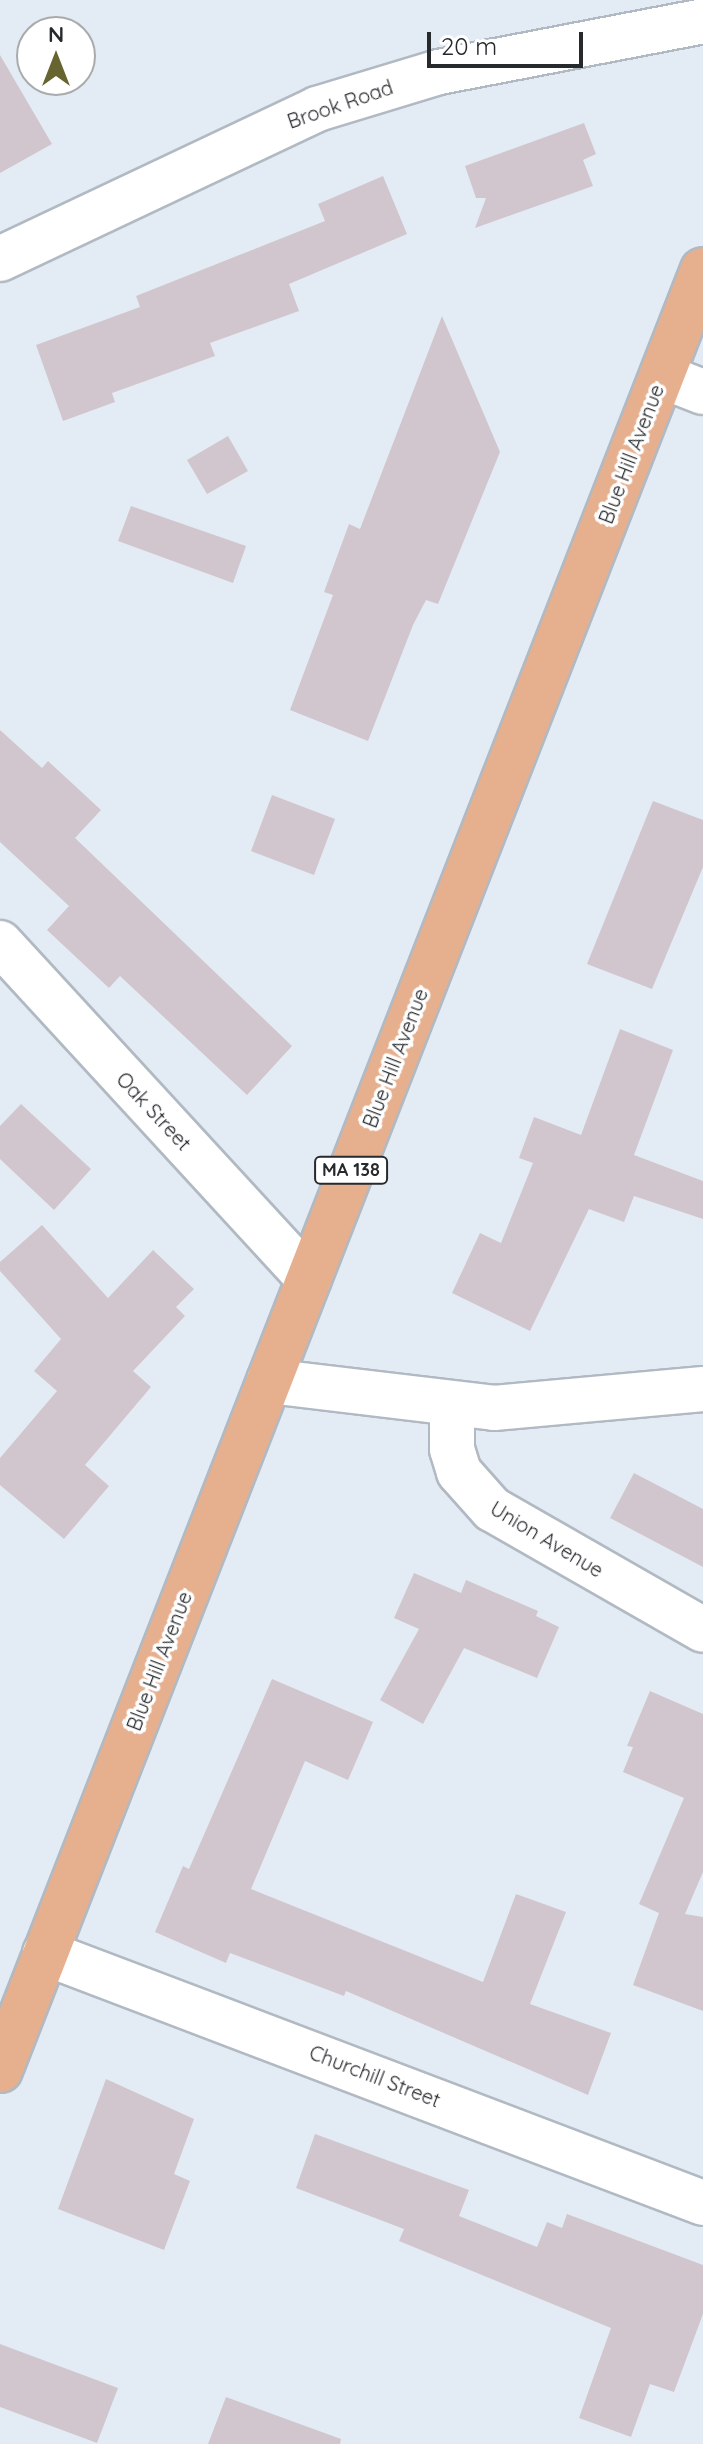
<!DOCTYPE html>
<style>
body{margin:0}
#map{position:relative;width:703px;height:2444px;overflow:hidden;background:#e3ecf5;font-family:Quicksand,sans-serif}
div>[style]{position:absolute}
.building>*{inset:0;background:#d1c6cd}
.roads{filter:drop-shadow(2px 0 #b1b9c2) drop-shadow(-2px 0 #b1b9c2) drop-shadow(0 2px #b1b9c2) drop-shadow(0 -2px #b1b9c2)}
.minor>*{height:44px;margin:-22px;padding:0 22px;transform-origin:22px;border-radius:22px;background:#fff}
.trunk>*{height:44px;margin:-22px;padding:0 22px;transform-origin:22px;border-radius:22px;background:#e6b08f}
span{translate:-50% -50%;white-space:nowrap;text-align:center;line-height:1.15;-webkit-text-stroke:7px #fff;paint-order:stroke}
.shield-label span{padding:2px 6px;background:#fff;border:2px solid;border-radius:6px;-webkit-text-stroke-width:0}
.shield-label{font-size:18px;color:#272a2d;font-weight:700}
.street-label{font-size:20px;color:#272a2d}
.north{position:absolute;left:16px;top:16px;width:80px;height:80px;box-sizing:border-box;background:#fff;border:2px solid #a9aaab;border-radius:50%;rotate:0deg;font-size:22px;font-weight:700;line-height:32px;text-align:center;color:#272a2d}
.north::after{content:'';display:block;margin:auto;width:28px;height:36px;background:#686430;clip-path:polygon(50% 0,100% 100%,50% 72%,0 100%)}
.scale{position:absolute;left:427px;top:32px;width:156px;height:36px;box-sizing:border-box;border:4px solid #272a2d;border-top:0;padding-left:10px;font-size:24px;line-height:28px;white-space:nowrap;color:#272a2d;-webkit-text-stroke:6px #fff;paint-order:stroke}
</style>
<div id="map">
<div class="building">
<i style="clip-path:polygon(0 55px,52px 144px,0 173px)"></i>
<i style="clip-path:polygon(584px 123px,596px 154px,583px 160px,593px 186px,475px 228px,486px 198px,476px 198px,465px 166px)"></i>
<i style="clip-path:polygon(383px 176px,407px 234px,289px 284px,299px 311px,210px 343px,215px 356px,112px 393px,115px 402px,63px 421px,36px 345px,140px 307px,136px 296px,325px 221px,318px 204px)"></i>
<i style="clip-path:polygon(442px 316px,500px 452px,438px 604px,426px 600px,413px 625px,368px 741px,290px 710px,333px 595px,324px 592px,349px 524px,360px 529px)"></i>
<i style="clip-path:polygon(228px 436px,248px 471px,207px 494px,187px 460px)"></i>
<i style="clip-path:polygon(131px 506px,246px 546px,233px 583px,118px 541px)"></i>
<i style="clip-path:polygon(0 730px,42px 768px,48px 761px,101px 810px,75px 838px,292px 1046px,247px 1095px,120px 976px,109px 988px,47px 930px,69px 906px,0 842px)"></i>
<i style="clip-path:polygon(272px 795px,335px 819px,314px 875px,251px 851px)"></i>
<i style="clip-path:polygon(653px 801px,703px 820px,703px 867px,652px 989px,587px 964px)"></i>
<i style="clip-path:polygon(620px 1029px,673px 1050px,634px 1155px,703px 1181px,703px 1219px,634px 1196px,624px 1222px,589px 1209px,530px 1331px,452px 1293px,480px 1233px,501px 1243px,533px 1163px,519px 1158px,534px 1117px,581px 1135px)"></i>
<i style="clip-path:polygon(21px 1104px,91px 1169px,54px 1210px,0 1159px,0 1126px)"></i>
<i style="clip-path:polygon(42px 1225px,108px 1298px,153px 1250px,194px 1289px,176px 1307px,185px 1316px,133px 1371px,151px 1387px,85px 1465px,109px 1486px,64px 1539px,0 1485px,0 1458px,57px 1391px,34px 1371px,61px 1339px,0 1271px,0 1262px)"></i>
<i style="clip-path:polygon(634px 1473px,703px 1509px,703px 1567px,610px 1518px)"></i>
<i style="clip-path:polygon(414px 1573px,461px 1593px,466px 1580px,538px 1611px,536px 1616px,559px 1627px,537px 1678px,464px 1648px,423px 1724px,380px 1700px,419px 1629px,394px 1618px)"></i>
<i style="clip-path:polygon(272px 1679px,373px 1722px,348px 1780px,305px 1761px,251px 1889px,483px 1982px,516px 1894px,566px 1912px,530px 2004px,611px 2033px,588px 2095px,346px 1991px,344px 1996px,230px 1953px,226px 1963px,155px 1932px,183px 1866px,189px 1869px)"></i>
<i style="clip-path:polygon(650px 1691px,703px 1714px,703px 1872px,685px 1914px,703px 1917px,703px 2011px,633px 1985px,659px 1913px,639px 1904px,684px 1798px,623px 1772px,633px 1747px,627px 1746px)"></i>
<i style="clip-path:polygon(106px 2079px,194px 2119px,174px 2174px,190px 2181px,164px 2250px,58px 2209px)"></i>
<i style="clip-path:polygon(315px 2134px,469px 2190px,459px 2216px,537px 2247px,547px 2222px,562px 2228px,567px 2214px,703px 2265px,703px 2314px,674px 2392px,650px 2384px,631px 2437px,579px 2418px,611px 2328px,399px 2241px,404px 2229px,296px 2188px)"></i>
<i style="clip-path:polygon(0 2344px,118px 2388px,97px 2443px,0 2407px)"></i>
<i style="clip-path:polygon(226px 2397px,341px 2439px,340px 2444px,208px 2444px)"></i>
</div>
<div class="roads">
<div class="minor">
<i style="left:0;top:259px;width:351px;rotate:-25.3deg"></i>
<i style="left:317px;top:109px;width:127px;rotate:-16.9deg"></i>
<i style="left:439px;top:72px;width:269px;rotate:-10.9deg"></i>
<i style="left:662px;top:376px;width:44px;rotate:21.3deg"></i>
<i style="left:0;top:943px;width:456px;rotate:47.4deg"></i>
<i style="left:269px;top:1381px;width:227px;rotate:6.8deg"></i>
<i style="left:494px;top:1408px;width:210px;rotate:-5.2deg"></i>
<i style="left:452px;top:1405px;width:44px;rotate:90deg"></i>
<i style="left:452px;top:1449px;width:24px;rotate:73deg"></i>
<i style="left:459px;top:1472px;width:50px;rotate:48.3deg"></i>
<i style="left:492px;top:1509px;width:243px;rotate:29.8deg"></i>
<i style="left:45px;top:1953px;width:704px;rotate:20.8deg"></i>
</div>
<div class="trunk">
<i style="left:0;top:2070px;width:1932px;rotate:-68.67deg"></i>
</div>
</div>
<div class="shield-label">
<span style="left:351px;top:1170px">MA 138</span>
</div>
<div class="street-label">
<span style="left:340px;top:104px;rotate:-19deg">Brook Road</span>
<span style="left:631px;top:454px;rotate:-69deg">Blue Hill Avenue</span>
<span style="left:395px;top:1058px;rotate:-69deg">Blue Hill Avenue</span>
<span style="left:154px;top:1111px;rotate:47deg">Oak Street</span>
<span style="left:547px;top:1539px;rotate:31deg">Union Avenue</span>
<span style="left:159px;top:1661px;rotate:-69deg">Blue Hill Avenue</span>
<span style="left:375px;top:2076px;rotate:21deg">Churchill Street</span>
</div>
<div class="north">N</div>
<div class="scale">20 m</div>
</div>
